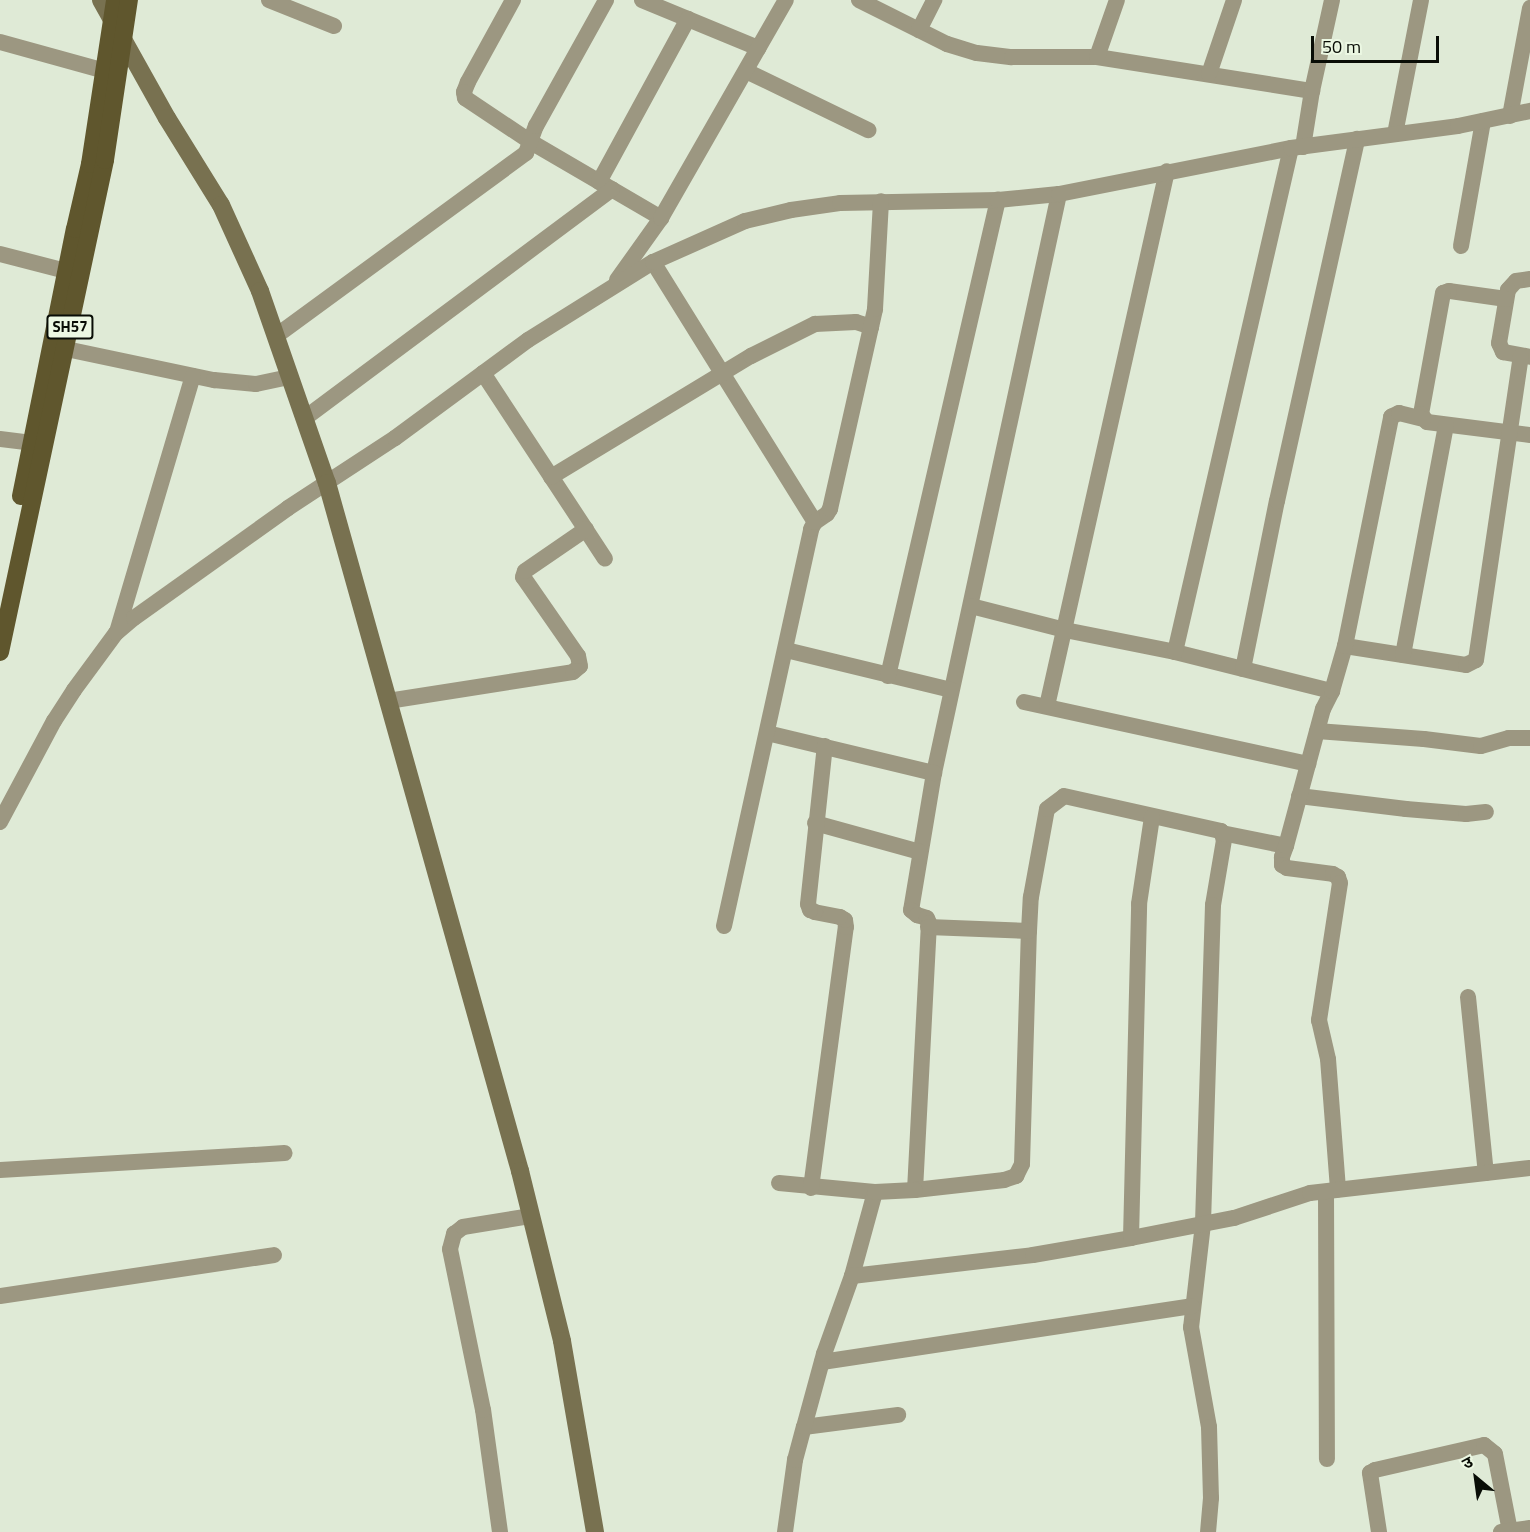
<!DOCTYPE html>
<meta charset="utf-8">
<style>
body{margin:0}
#map{position:relative;width:1530px;height:1532px;overflow:hidden;background:#dfead6;font-family:"Titillium Web","Noto Sans Devanagari",sans-serif}
div>[style]{position:absolute}
.street>*{height:16px;margin:-8px;padding:0 8px;transform-origin:8px;border-radius:8px;background:#9c9781}
.secondary>*{height:18px;margin:-9px;padding:0 9px;transform-origin:9px;border-radius:9px;background:#787150}
.primary>*{height:18px;margin:-9px;padding:0 9px;transform-origin:9px;border-radius:9px;background:#5f562d}
span{translate:-50% -50%;white-space:nowrap;text-align:center;line-height:1.15;-webkit-text-stroke:5px #ecf8e3;paint-order:stroke}
.shield-label span{padding:2px 4px;background:#ecf8e3;border:2px solid;border-radius:4px;-webkit-text-stroke-width:0}
.shield-label{font-size:15px;color:#090d06;font-weight:700}
.north{position:absolute;left:1446px;top:1448px;width:60px;height:60px;-webkit-text-stroke:4px #ecf8e3;paint-order:stroke;rotate:331deg;font-size:16px;font-weight:700;line-height:24px;text-align:center;color:#090d06}
.north::after{content:'';display:block;margin:auto;width:21px;height:27px;background:#090d06;clip-path:polygon(50% 0,100% 100%,50% 72%,0 100%)}
.scale{position:absolute;left:1311px;top:36px;width:128px;height:27px;box-sizing:border-box;border:3px solid #090d06;border-top:0;padding-left:8px;font-size:18px;line-height:21px;white-space:nowrap;color:#090d06;-webkit-text-stroke:4px #ecf8e3;paint-order:stroke}
</style>
<div id="map">
<div class="street">
<i style="left:269px;top:0;width:70px;rotate:21.8deg"></i>
<i style="left:513px;top:0;width:94px;rotate:118.8deg"></i>
<i style="left:468px;top:82px;width:11px;rotate:112deg"></i>
<i style="left:464px;top:92px;width:6px;rotate:81deg"></i>
<i style="left:465px;top:98px;width:79px;rotate:33.7deg"></i>
<i style="left:531px;top:142px;width:151px;rotate:30.3deg"></i>
<i style="left:642px;top:0;width:126px;rotate:22.5deg"></i>
<i style="left:859px;top:0;width:98px;rotate:26.6deg"></i>
<i style="left:947px;top:44px;width:31px;rotate:17deg"></i>
<i style="left:977px;top:53px;width:35px;rotate:7deg"></i>
<i style="left:1012px;top:57px;width:85px"></i>
<i style="left:1097px;top:57px;width:218px;rotate:9deg"></i>
<i style="left:919px;top:30px;width:34px;rotate:-63deg"></i>
<i style="left:0;top:42px;width:109px;rotate:15.4deg"></i>
<i style="left:1097px;top:57px;width:60px;rotate:-70.7deg"></i>
<i style="left:746px;top:71px;width:136px;rotate:25.8deg"></i>
<i style="left:1209px;top:74px;width:78px;rotate:-71.3deg"></i>
<i style="left:1510px;top:116px;width:110px;rotate:-79.5deg"></i>
<i style="left:1395px;top:134px;width:136px;rotate:-79deg"></i>
<i style="left:1303px;top:147px;width:57px;rotate:-80.9deg"></i>
<i style="left:1312px;top:91px;width:93px;rotate:-77.6deg"></i>
<i style="left:599px;top:182px;width:186px;rotate:-61.4deg"></i>
<i style="left:1059px;top:194px;width:592px;rotate:102.18deg"></i>
<i style="left:934px;top:773px;width:139px;rotate:99.5deg"></i>
<i style="left:911px;top:910px;width:8px;rotate:40deg"></i>
<i style="left:917px;top:915px;width:10px;rotate:17deg"></i>
<i style="left:927px;top:918px;width:5px;rotate:68deg"></i>
<i style="left:929px;top:923px;width:267px;rotate:93deg"></i>
<i style="left:915px;top:1190px;width:90px;rotate:-6.4deg"></i>
<i style="left:1004px;top:1180px;width:13px;rotate:-18deg"></i>
<i style="left:1016px;top:1176px;width:13px;rotate:-63deg"></i>
<i style="left:1022px;top:1164px;width:233px;rotate:-88.3deg"></i>
<i style="left:1029px;top:931px;width:34px;rotate:-87deg"></i>
<i style="left:1031px;top:897px;width:89px;rotate:-79.7deg"></i>
<i style="left:1047px;top:809px;width:21px;rotate:-37deg"></i>
<i style="left:1064px;top:796px;width:161px;rotate:12.6deg"></i>
<i style="left:1221px;top:831px;width:9px;rotate:72deg"></i>
<i style="left:1224px;top:840px;width:66px;rotate:99.6deg"></i>
<i style="left:1213px;top:905px;width:319px;rotate:91.8deg"></i>
<i style="left:1203px;top:1224px;width:104px;rotate:96.6deg"></i>
<i style="left:1191px;top:1327px;width:102px;rotate:79.8deg"></i>
<i style="left:1209px;top:1427px;width:71px;rotate:88.4deg"></i>
<i style="left:1211px;top:1498px;width:34px;rotate:95deg"></i>
<i style="left:1461px;top:246px;width:127px;rotate:-80deg"></i>
<i style="left:0;top:254px;width:68px;rotate:14.4deg"></i>
<i style="left:653px;top:262px;width:306px;rotate:58.1deg"></i>
<i style="left:1530px;top:279px;width:14px;rotate:172deg"></i>
<i style="left:1516px;top:281px;width:12px;rotate:132deg"></i>
<i style="left:1508px;top:290px;width:54px;rotate:99.6deg"></i>
<i style="left:1499px;top:343px;width:10px;rotate:66deg"></i>
<i style="left:1503px;top:352px;width:27px;rotate:10deg"></i>
<i style="left:617px;top:280px;width:76px;rotate:-54.6deg"></i>
<i style="left:661px;top:218px;width:251px;rotate:-60.2deg"></i>
<i style="left:1506px;top:299px;width:58px;rotate:-172deg"></i>
<i style="left:1449px;top:291px;width:6px;rotate:162deg"></i>
<i style="left:1443px;top:293px;width:123px;rotate:100.3deg"></i>
<i style="left:1421px;top:414px;width:10px;rotate:53deg"></i>
<i style="left:1427px;top:422px;width:104px;rotate:7.2deg"></i>
<i style="left:276px;top:336px;width:310px;rotate:-36.2deg"></i>
<i style="left:526px;top:153px;width:29px;rotate:-70deg"></i>
<i style="left:536px;top:126px;width:144px;rotate:-60.9deg"></i>
<i style="left:52px;top:346px;width:166px;rotate:11.9deg"></i>
<i style="left:214px;top:380px;width:42px;rotate:5.4deg"></i>
<i style="left:256px;top:384px;width:35px;rotate:-12deg"></i>
<i style="left:483px;top:373px;width:222px;rotate:56.7deg"></i>
<i style="left:305px;top:418px;width:383px;rotate:-36.7deg"></i>
<i style="left:0;top:439px;width:32px;rotate:7deg"></i>
<i style="left:551px;top:477px;width:234px;rotate:-31.2deg"></i>
<i style="left:751px;top:356px;width:72px;rotate:-26.6deg"></i>
<i style="left:815px;top:324px;width:41px;rotate:-2.8deg"></i>
<i style="left:856px;top:322px;width:16px;rotate:18deg"></i>
<i style="left:971px;top:606px;width:97px;rotate:14.3deg"></i>
<i style="left:1065px;top:630px;width:112px;rotate:11.3deg"></i>
<i style="left:1175px;top:652px;width:162px;rotate:14deg"></i>
<i style="left:117px;top:632px;width:267px;rotate:-73.5deg"></i>
<i style="left:1345px;top:646px;width:122px;rotate:8.9deg"></i>
<i style="left:1466px;top:665px;width:11px;rotate:-27deg"></i>
<i style="left:1476px;top:660px;width:307px;rotate:-81.6deg"></i>
<i style="left:786px;top:650px;width:170px;rotate:13.6deg"></i>
<i style="left:1175px;top:652px;width:517px;rotate:-77.04deg"></i>
<i style="left:1403px;top:655px;width:234px;rotate:-79.4deg"></i>
<i style="left:1243px;top:669px;width:171px;rotate:-78.6deg"></i>
<i style="left:1277px;top:501px;width:371px;rotate:-77.5deg"></i>
<i style="left:888px;top:676px;width:489px;rotate:-77deg"></i>
<i style="left:388px;top:701px;width:187px;rotate:-8.9deg"></i>
<i style="left:573px;top:672px;width:9px;rotate:-41deg"></i>
<i style="left:580px;top:666px;width:10px;rotate:-101deg"></i>
<i style="left:578px;top:656px;width:96px;rotate:-124.8deg"></i>
<i style="left:523px;top:577px;width:6px;rotate:-72deg"></i>
<i style="left:525px;top:571px;width:74px;rotate:-34.5deg"></i>
<i style="left:1024px;top:702px;width:291px;rotate:12.3deg"></i>
<i style="left:1047px;top:706px;width:548px;rotate:-77.36deg"></i>
<i style="left:1317px;top:731px;width:107px;rotate:4.3deg"></i>
<i style="left:1424px;top:739px;width:57px;rotate:7deg"></i>
<i style="left:1481px;top:746px;width:29px;rotate:-16deg"></i>
<i style="left:1509px;top:738px;width:21px"></i>
<i style="left:767px;top:733px;width:172px;rotate:13.5deg"></i>
<i style="left:1299px;top:796px;width:108px;rotate:6.9deg"></i>
<i style="left:1406px;top:809px;width:60px;rotate:4.8deg"></i>
<i style="left:1466px;top:814px;width:20px;rotate:-6deg"></i>
<i style="left:0;top:822px;width:115px;rotate:-61.9deg"></i>
<i style="left:54px;top:721px;width:37px;rotate:-57deg"></i>
<i style="left:74px;top:690px;width:71px;rotate:-53.6deg"></i>
<i style="left:116px;top:633px;width:23px;rotate:-40deg"></i>
<i style="left:134px;top:618px;width:189px;rotate:-35.5deg"></i>
<i style="left:288px;top:508px;width:128px;rotate:-33.2deg"></i>
<i style="left:395px;top:438px;width:165px;rotate:-36.4deg"></i>
<i style="left:528px;top:340px;width:147px;rotate:-32deg"></i>
<i style="left:653px;top:262px;width:101px;rotate:-24deg"></i>
<i style="left:745px;top:221px;width:47px;rotate:-13.4deg"></i>
<i style="left:791px;top:210px;width:49px;rotate:-8.1deg"></i>
<i style="left:840px;top:203px;width:158px;rotate:-1.1deg"></i>
<i style="left:998px;top:200px;width:61px;rotate:-5.6deg"></i>
<i style="left:1059px;top:194px;width:237px;rotate:-11.2deg"></i>
<i style="left:1291px;top:148px;width:168px;rotate:-7.5deg"></i>
<i style="left:1458px;top:126px;width:74px;rotate:-11.8deg"></i>
<i style="left:815px;top:823px;width:109px;rotate:15.4deg"></i>
<i style="left:1222px;top:833px;width:65px;rotate:11.5deg"></i>
<i style="left:1286px;top:846px;width:12px;rotate:110deg"></i>
<i style="left:1282px;top:857px;width:8px;rotate:90deg"></i>
<i style="left:1282px;top:865px;width:6px;rotate:31deg"></i>
<i style="left:1287px;top:868px;width:46px;rotate:7.4deg"></i>
<i style="left:1333px;top:874px;width:6px;rotate:31deg"></i>
<i style="left:1338px;top:877px;width:6px;rotate:72deg"></i>
<i style="left:1340px;top:883px;width:139px;rotate:98.7deg"></i>
<i style="left:1319px;top:1020px;width:40px;rotate:77deg"></i>
<i style="left:1328px;top:1059px;width:131px;rotate:85.6deg"></i>
<i style="left:1286px;top:846px;width:142px;rotate:-74.9deg"></i>
<i style="left:1323px;top:709px;width:20px;rotate:-63deg"></i>
<i style="left:1332px;top:691px;width:47px;rotate:-73.9deg"></i>
<i style="left:1345px;top:646px;width:234px;rotate:-78.6deg"></i>
<i style="left:1391px;top:417px;width:9px;rotate:-27deg"></i>
<i style="left:1399px;top:413px;width:25px;rotate:14deg"></i>
<i style="left:724px;top:926px;width:406px;rotate:-77.6deg"></i>
<i style="left:811px;top:529px;width:8px;rotate:-60deg"></i>
<i style="left:815px;top:522px;width:14px;rotate:-34deg"></i>
<i style="left:827px;top:514px;width:6px;rotate:-59deg"></i>
<i style="left:830px;top:509px;width:205px;rotate:-77.3deg"></i>
<i style="left:875px;top:309px;width:108px;rotate:-86.8deg"></i>
<i style="left:928px;top:927px;width:101px;rotate:2.3deg"></i>
<i style="left:1468px;top:997px;width:177px;rotate:84.2deg"></i>
<i style="left:0;top:1170px;width:285px;rotate:-3.4deg"></i>
<i style="left:779px;top:1183px;width:96px;rotate:5.4deg"></i>
<i style="left:811px;top:1188px;width:263px;rotate:-82.4deg"></i>
<i style="left:846px;top:927px;width:7px;rotate:-98deg"></i>
<i style="left:845px;top:920px;width:6px;rotate:-149deg"></i>
<i style="left:840px;top:917px;width:25px;rotate:-169deg"></i>
<i style="left:815px;top:912px;width:5px;rotate:-158deg"></i>
<i style="left:810px;top:910px;width:6px;rotate:-108deg"></i>
<i style="left:808px;top:904px;width:159px;rotate:-83.9deg"></i>
<i style="left:1326px;top:1192px;width:267px;rotate:89.8deg"></i>
<i style="left:1131px;top:1238px;width:334px;rotate:-88.6deg"></i>
<i style="left:1139px;top:904px;width:88px;rotate:-81.5deg"></i>
<i style="left:852px;top:1276px;width:87px;rotate:-74.7deg"></i>
<i style="left:875px;top:1192px;width:40px;rotate:-2.9deg"></i>
<i style="left:0;top:1296px;width:277px;rotate:-8.5deg"></i>
<i style="left:822px;top:1362px;width:374px;rotate:-8.6deg"></i>
<i style="left:804px;top:1427px;width:95px;rotate:-7.3deg"></i>
<i style="left:500px;top:1532px;width:123px;rotate:-97.9deg"></i>
<i style="left:483px;top:1410px;width:164px;rotate:-101.6deg"></i>
<i style="left:450px;top:1249px;width:16px;rotate:-75deg"></i>
<i style="left:454px;top:1234px;width:11px;rotate:-38deg"></i>
<i style="left:463px;top:1227px;width:69px;rotate:-9.2deg"></i>
<i style="left:785px;top:1532px;width:73px;rotate:-82.1deg"></i>
<i style="left:795px;top:1460px;width:34px;rotate:-75deg"></i>
<i style="left:804px;top:1427px;width:76px;rotate:-74.7deg"></i>
<i style="left:824px;top:1354px;width:83px;rotate:-70.3deg"></i>
<i style="left:852px;top:1276px;width:182px;rotate:-6.6deg"></i>
<i style="left:1033px;top:1255px;width:99px;rotate:-9.8deg"></i>
<i style="left:1131px;top:1238px;width:105px;rotate:-11deg"></i>
<i style="left:1234px;top:1218px;width:80px;rotate:-18.2deg"></i>
<i style="left:1310px;top:1193px;width:221px;rotate:-6.5deg"></i>
<i style="left:1379px;top:1532px;width:60px;rotate:-98.7deg"></i>
<i style="left:1370px;top:1473px;width:6px;rotate:-31deg"></i>
<i style="left:1375px;top:1470px;width:112px;rotate:-12.9deg"></i>
<i style="left:1484px;top:1445px;width:14px;rotate:39deg"></i>
<i style="left:1495px;top:1454px;width:78px;rotate:79deg"></i>
<i style="left:1501px;top:1532px;width:29px;rotate:-8deg"></i>
</div>
<div class="secondary">
<i style="left:101px;top:0;width:135px;rotate:60.8deg"></i>
<i style="left:167px;top:118px;width:102px;rotate:58.2deg"></i>
<i style="left:221px;top:205px;width:94px;rotate:65.6deg"></i>
<i style="left:260px;top:291px;width:203px;rotate:70.8deg"></i>
<i style="left:327px;top:483px;width:715px;rotate:74.33deg"></i>
<i style="left:520px;top:1171px;width:175px;rotate:76.1deg"></i>
<i style="left:562px;top:1341px;width:194px;rotate:80.2deg"></i>
</div>
<div class="primary">
<i style="left:21px;top:496px;width:272px;rotate:-78.6deg"></i>
<i style="left:75px;top:229px;width:67px;rotate:-77deg"></i>
<i style="left:90px;top:164px;width:166px;rotate:-81.3deg"></i>
<i style="left:0;top:652px;width:503px;rotate:-77.95deg"></i>
<i style="left:105px;top:160px;width:162px;rotate:-81.5deg"></i>
</div>
<div class="shield-label">
<span style="left:70px;top:327px">SH57</span>
</div>
<div class="north">उ</div>
<div class="scale">50 m</div>
</div>
